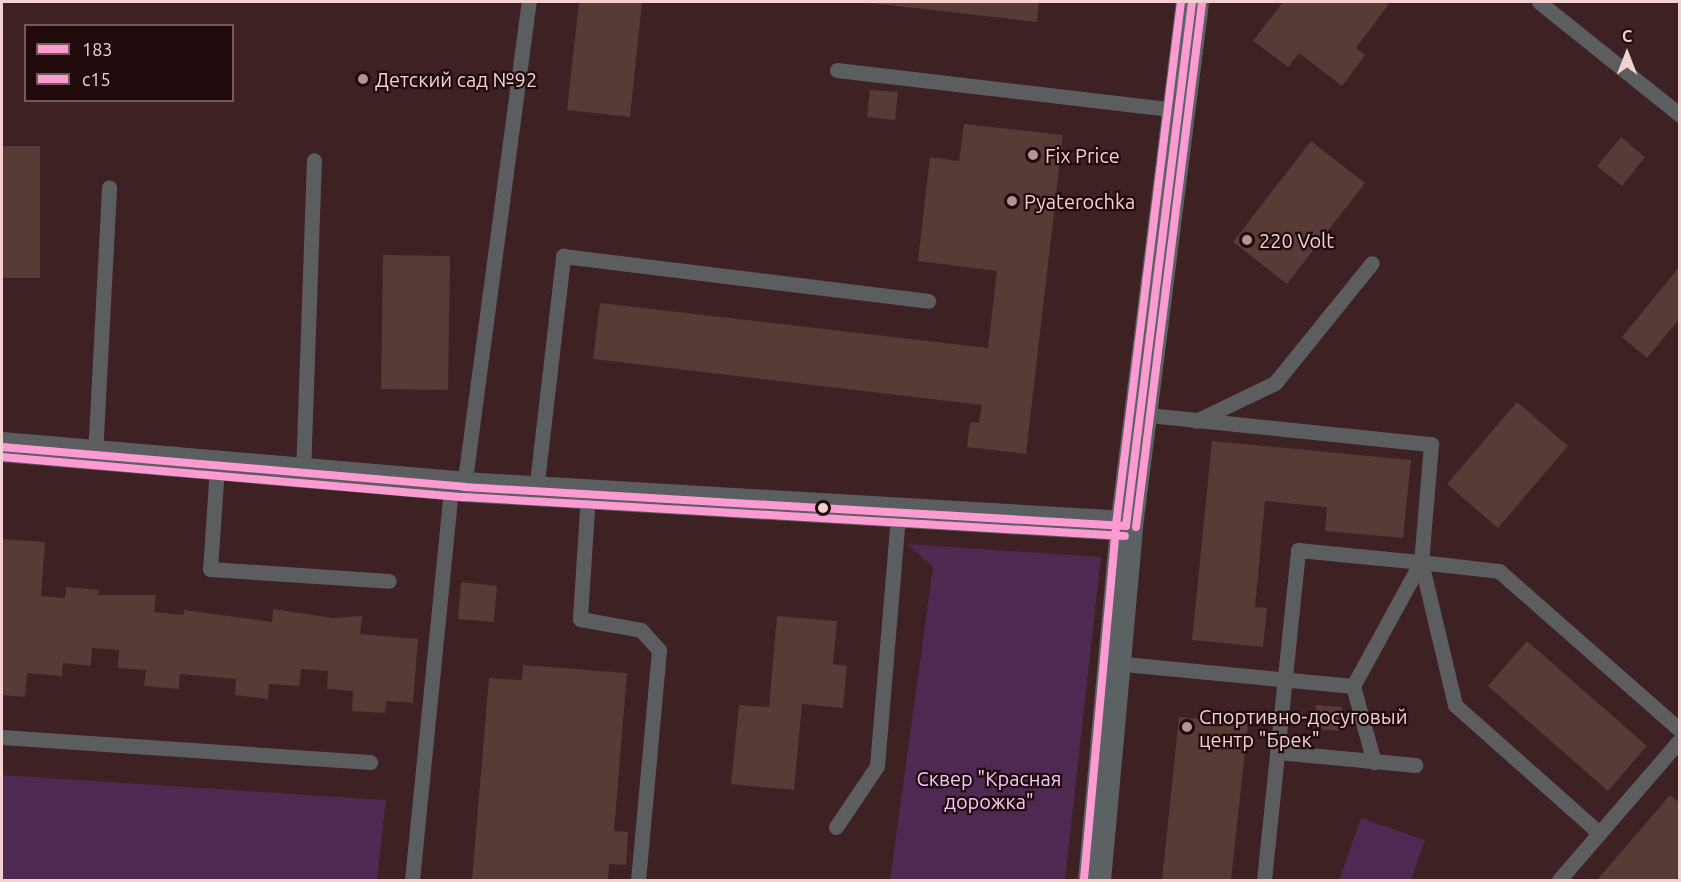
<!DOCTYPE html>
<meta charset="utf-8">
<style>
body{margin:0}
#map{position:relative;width:1681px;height:882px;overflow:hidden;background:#3d2123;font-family:Ubuntu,sans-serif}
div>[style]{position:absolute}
.green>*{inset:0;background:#4e2952}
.building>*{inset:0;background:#563b37}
.lane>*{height:15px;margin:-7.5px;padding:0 7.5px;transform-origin:7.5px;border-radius:7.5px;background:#5b5d5f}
.street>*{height:30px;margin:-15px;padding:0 15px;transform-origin:15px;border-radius:15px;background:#5b5d5f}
.secondary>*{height:33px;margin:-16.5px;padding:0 16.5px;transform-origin:16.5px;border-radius:16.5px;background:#5c6263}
.bus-1>*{height:8px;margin:-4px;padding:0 4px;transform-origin:4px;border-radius:4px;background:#ff9ad2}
.bus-2>*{height:8px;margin:-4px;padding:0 4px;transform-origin:4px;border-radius:4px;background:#ff9ad2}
.bus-3>*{height:8px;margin:-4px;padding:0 4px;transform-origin:4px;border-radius:4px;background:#ff9ad2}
.dots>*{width:16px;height:16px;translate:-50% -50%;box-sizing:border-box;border:3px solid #200a0b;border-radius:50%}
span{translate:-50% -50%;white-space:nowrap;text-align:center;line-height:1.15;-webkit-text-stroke:4.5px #200a0b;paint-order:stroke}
.poi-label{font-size:20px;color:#f3d1d0}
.left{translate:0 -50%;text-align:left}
.park-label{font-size:20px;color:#f2c7fc}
.frame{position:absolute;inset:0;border:3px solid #f3d1d0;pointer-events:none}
.legend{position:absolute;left:24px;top:24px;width:210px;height:78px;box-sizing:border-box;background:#200a0b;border:2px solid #745a5a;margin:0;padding:8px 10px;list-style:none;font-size:18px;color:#f3d1d0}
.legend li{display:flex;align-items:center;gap:12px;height:30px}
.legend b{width:30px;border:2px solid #745a5a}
.north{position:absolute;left:1597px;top:24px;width:60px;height:60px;-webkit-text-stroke:4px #200a0b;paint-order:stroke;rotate:0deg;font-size:16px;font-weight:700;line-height:24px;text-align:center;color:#f3d1d0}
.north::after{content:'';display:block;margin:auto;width:21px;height:27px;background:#f3d1d0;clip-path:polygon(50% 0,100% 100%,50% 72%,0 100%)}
</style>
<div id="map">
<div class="green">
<i style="clip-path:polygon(907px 544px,1101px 557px,1065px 880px,890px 880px,933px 567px)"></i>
<i style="clip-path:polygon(2px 775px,386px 800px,377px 880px,2px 880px)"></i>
<i style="clip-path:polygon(1361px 818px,1425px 840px,1411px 880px,1339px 880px)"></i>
</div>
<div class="building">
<i style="clip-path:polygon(579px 2px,642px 2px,630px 117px,567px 110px)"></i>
<i style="clip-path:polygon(861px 2px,1039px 2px,1037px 22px)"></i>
<i style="clip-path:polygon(1283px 2px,1386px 2px,1389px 4px,1356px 48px,1365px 55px,1342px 86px,1299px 53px,1288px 67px,1253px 41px)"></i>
<i style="clip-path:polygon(870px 90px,898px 92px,895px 120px,867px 117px)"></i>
<i style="clip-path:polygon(964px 124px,1063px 135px,1026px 454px,967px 447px,970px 422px,979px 423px,982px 405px,593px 359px,600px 303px,988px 348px,997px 271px,918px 261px,930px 157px,959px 161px)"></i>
<i style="clip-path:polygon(1621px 137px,1645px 157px,1622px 186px,1597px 166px)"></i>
<i style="clip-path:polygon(1311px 141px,1365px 183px,1287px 284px,1233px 242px)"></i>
<i style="clip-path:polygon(2px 146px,40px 146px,40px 278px,2px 278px)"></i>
<i style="clip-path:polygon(383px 255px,450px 256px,448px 390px,381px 389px)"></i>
<i style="clip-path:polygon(1680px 266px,1680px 318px,1647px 358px,1622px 337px)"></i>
<i style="clip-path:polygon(1517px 402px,1568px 446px,1498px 528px,1447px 484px)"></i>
<i style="clip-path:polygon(1212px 441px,1411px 460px,1403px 538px,1325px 531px,1327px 507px,1265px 501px,1255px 607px,1267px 608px,1263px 647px,1192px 640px)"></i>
<i style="clip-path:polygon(2px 539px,45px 542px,41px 596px,65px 598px,66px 587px,99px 590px,98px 595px,156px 595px,154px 612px,184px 615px,184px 610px,272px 622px,273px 609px,333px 618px,362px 616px,360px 634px,418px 639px,413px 703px,386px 701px,385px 713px,352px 711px,353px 691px,327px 689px,328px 671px,301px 669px,299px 686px,269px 684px,268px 699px,235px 695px,236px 679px,180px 674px,179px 689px,144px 686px,146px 670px,118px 668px,119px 650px,92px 648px,91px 666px,63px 663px,62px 676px,27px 673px,25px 697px,2px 695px)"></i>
<i style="clip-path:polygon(461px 582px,497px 586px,494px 622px,458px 619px)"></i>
<i style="clip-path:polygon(777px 616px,837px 621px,833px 664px,847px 666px,843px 708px,802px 704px,794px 790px,731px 784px,739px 705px,769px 707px)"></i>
<i style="clip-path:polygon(1527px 641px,1647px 746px,1608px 791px,1488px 686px)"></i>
<i style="clip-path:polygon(523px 665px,627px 673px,614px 831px,628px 832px,626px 865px,609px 864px,608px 880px,472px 880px,489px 678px,522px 680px)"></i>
<i style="clip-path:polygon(1316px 705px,1342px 707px,1340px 731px,1314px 729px)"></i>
<i style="clip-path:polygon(1179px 717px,1248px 724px,1231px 880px,1162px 880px)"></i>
<i style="clip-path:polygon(1670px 795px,1680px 803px,1680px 875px,1675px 880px,1597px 880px)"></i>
</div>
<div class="lane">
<i style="left:1539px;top:2px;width:181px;rotate:38.7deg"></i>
<i style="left:837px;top:70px;width:344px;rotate:6.7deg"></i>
<i style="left:1139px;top:414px;width:294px;rotate:5.9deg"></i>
<i style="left:1431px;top:444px;width:118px;rotate:94.8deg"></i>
<i style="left:1421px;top:562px;width:79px;rotate:6.6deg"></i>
<i style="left:1499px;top:571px;width:241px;rotate:41.3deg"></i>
<i style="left:1196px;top:421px;width:88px;rotate:-25.7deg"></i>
<i style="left:1275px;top:383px;width:154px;rotate:-51.1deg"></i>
<i style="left:95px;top:456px;width:269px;rotate:-87deg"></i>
<i style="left:217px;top:467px;width:102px;rotate:93.9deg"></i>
<i style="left:210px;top:569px;width:179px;rotate:3.8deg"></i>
<i style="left:303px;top:474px;width:314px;rotate:-88deg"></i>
<i style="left:464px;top:487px;width:489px;rotate:-82.4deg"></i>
<i style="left:536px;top:491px;width:237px;rotate:-83.4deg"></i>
<i style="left:563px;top:256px;width:368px;rotate:7deg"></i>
<i style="left:588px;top:494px;width:125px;rotate:93.7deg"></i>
<i style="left:580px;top:619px;width:62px;rotate:10.2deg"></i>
<i style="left:641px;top:630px;width:27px;rotate:48deg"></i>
<i style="left:659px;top:650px;width:231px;rotate:95.2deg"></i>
<i style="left:1114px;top:663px;width:240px;rotate:5.5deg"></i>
<i style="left:1353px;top:686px;width:141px;rotate:-61.3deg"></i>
<i style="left:1353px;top:686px;width:79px;rotate:74.6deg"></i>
<i style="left:2px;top:737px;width:369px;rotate:3.9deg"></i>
<i style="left:1277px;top:752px;width:139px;rotate:5.4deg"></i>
<i style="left:836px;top:827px;width:73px;rotate:-56.1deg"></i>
<i style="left:877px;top:766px;width:253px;rotate:-85.2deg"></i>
<i style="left:412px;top:880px;width:396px;rotate:-84.3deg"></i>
<i style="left:1264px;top:880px;width:332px;rotate:-84.1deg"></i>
<i style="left:1298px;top:550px;width:124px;rotate:5.6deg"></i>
<i style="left:1421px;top:562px;width:147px;rotate:76.6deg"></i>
<i style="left:1455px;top:705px;width:193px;rotate:41.6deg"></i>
<i style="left:1559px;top:880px;width:185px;rotate:-49.2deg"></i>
</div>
<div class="street">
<i style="left:2px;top:447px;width:464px;rotate:4.9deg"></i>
<i style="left:464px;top:487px;width:663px;rotate:3.37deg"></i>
</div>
<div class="secondary">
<i style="left:1094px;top:880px;width:355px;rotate:-84.8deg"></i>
<i style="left:1126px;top:526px;width:528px;rotate:-82.82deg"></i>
</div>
<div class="bus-1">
<i style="left:2px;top:447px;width:464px;rotate:4.9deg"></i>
<i style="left:464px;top:487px;width:663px;rotate:3.37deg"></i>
<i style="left:1126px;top:526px;width:528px;rotate:-82.82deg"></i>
</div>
<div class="bus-2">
<i style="left:2px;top:457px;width:463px;rotate:5deg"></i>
<i style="left:463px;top:497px;width:663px;rotate:3.37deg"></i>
<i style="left:1136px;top:527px;width:528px;rotate:-82.82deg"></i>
</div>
<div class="bus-3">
<i style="left:1084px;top:879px;width:355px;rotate:-84.8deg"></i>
<i style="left:1116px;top:525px;width:527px;rotate:-82.92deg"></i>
</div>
<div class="dots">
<i style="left:363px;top:79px;background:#b39393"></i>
<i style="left:1033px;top:155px;background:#b39393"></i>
<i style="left:1012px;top:201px;background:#b39393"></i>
<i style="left:1247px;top:240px;background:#b39393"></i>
<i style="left:823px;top:508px;background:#f3d1d0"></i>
<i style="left:1187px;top:727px;background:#b39393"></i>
</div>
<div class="poi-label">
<span class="left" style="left:375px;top:79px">Детский сад №92</span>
<span class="left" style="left:1045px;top:155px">Fix Price</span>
<span class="left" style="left:1024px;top:201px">Pyaterochka</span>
<span class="left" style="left:1259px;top:240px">220 Volt</span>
<span class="left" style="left:1199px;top:728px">Спортивно-досуговый<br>центр "Брек"</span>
</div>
<div class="park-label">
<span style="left:989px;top:790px">Сквер "Красная<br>дорожка"</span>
</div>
<div class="frame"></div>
<ul class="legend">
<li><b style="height:8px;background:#ff9ad2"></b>183</li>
<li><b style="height:8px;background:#ff9ad2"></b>с15</li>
</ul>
<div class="north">С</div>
</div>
